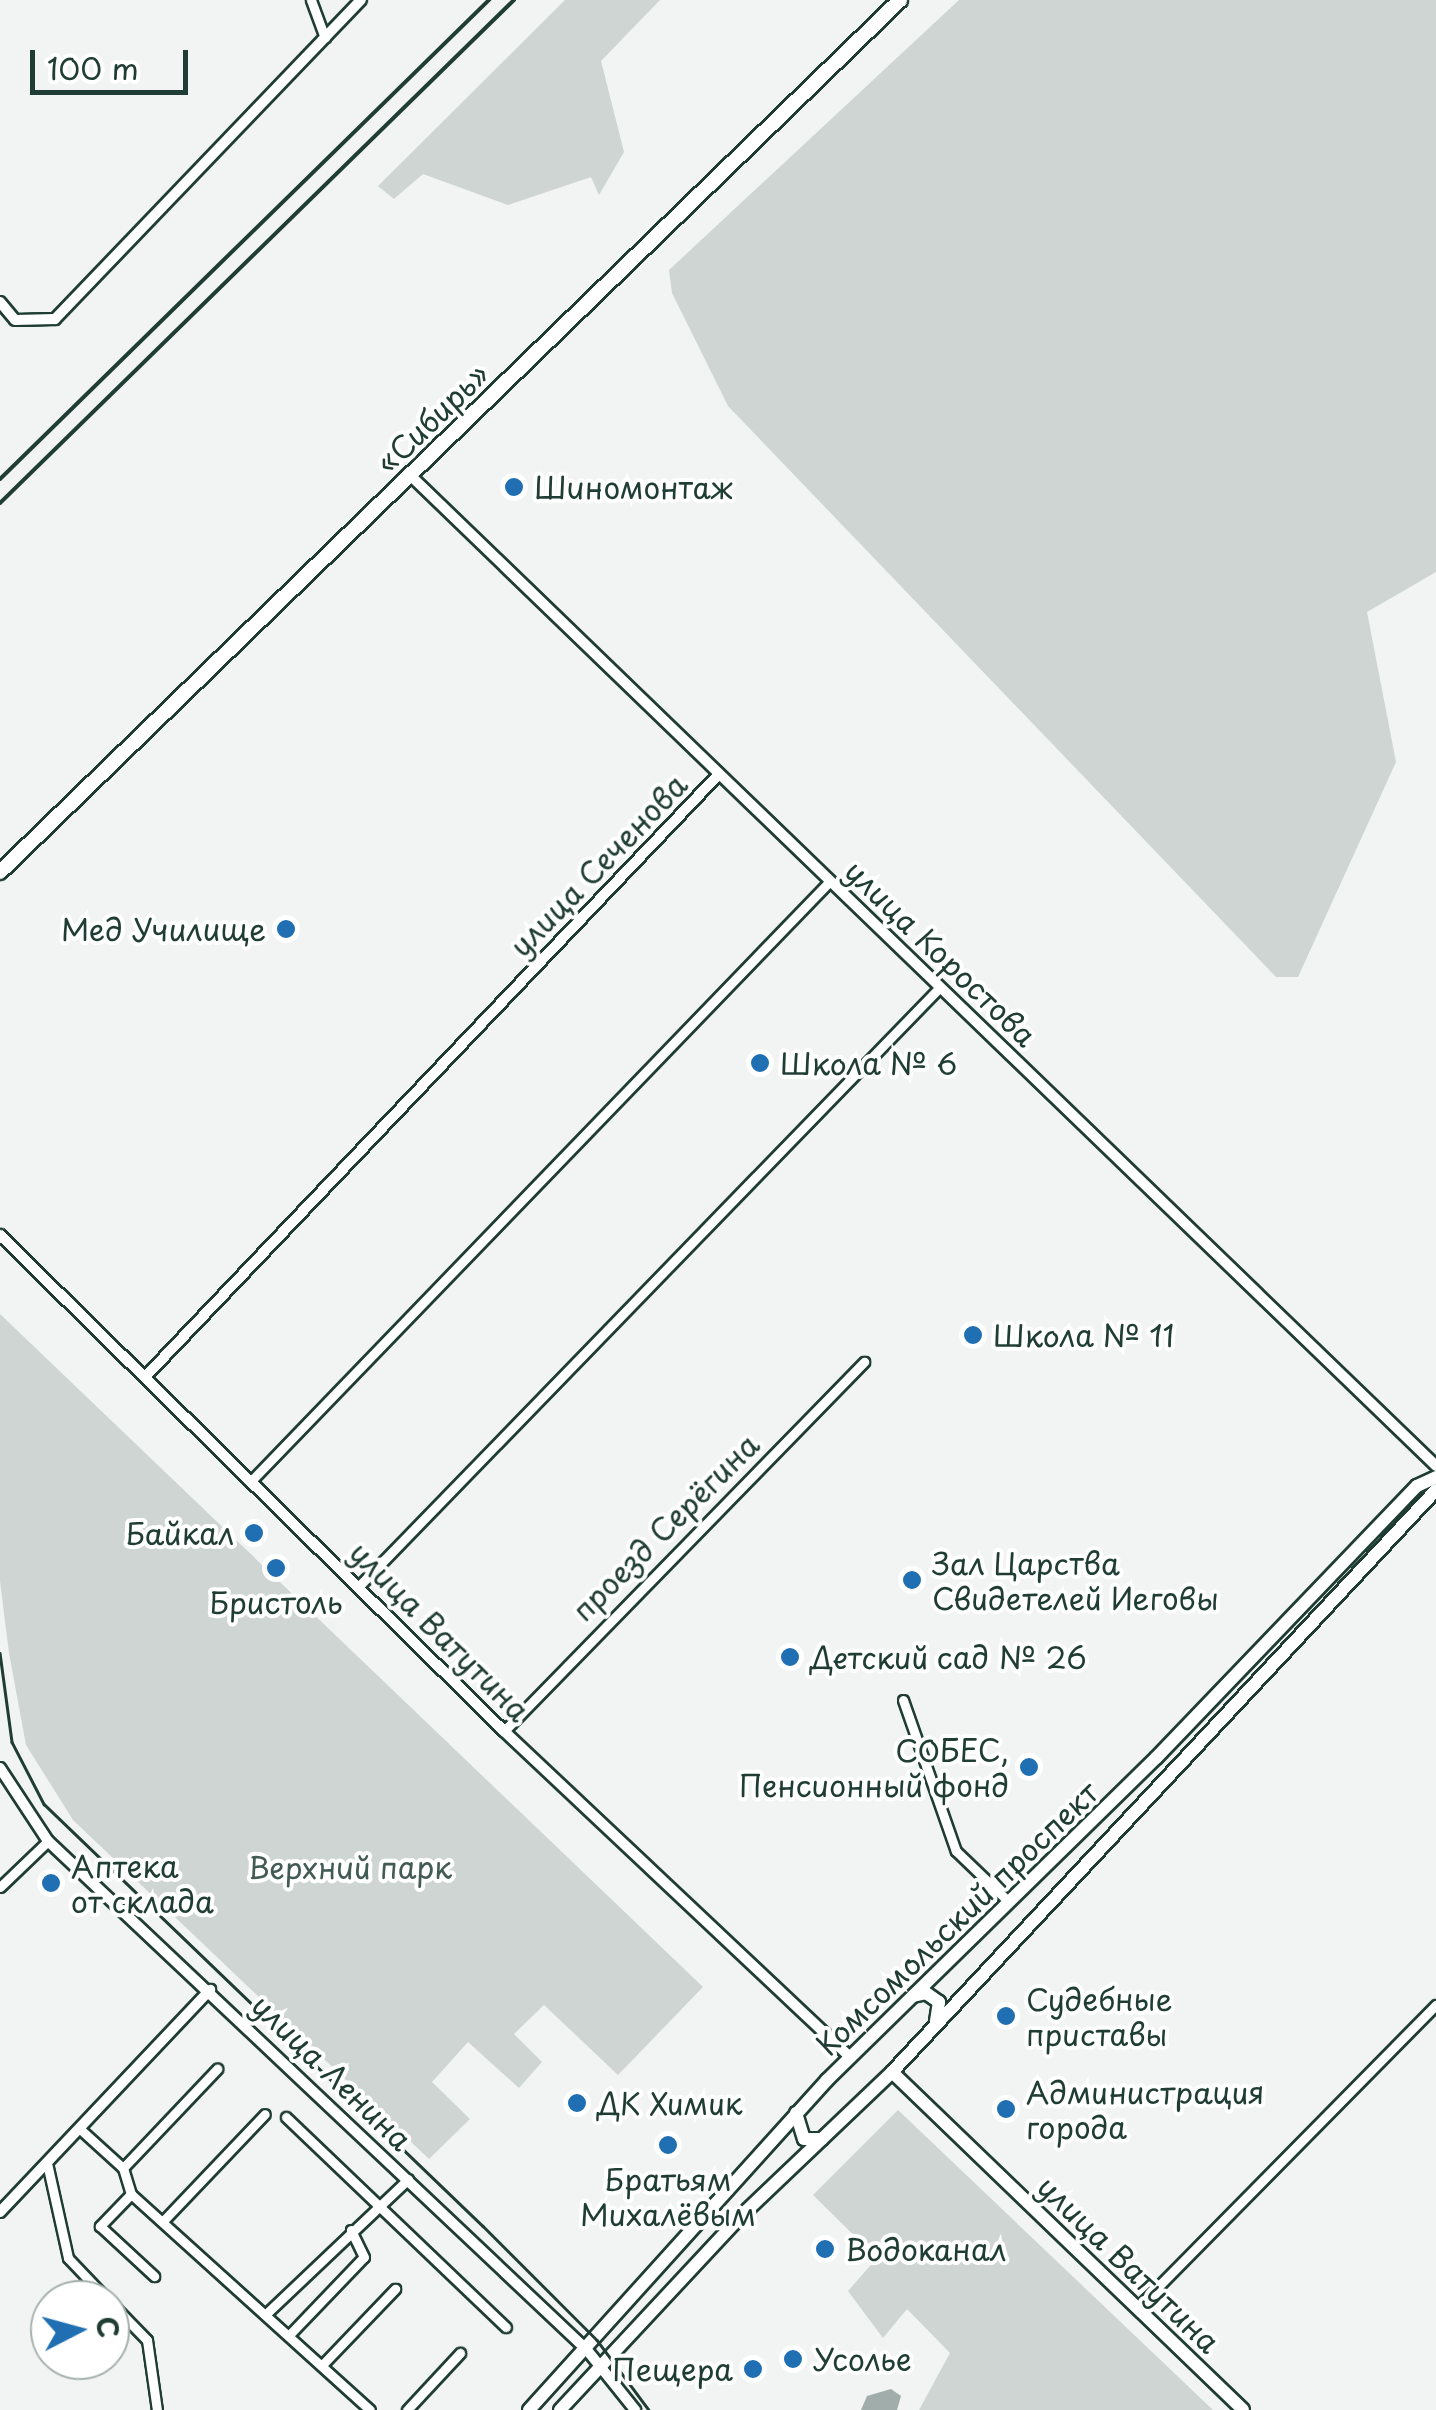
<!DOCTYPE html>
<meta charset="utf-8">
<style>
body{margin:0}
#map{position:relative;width:1436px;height:2410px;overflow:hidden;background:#f2f3f3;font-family:"Playpen Sans",sans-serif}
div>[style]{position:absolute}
.green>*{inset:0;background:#ced5d3}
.water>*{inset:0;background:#a1adaa}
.roads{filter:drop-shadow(2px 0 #1f3d34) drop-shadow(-2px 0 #1f3d34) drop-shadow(0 2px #1f3d34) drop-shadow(0 -2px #1f3d34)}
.minor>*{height:9px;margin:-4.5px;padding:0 4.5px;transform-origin:4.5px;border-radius:4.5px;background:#fff}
.tertiary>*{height:10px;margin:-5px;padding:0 5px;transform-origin:5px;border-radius:5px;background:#fff}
.secondary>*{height:12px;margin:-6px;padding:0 6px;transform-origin:6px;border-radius:6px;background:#fff}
.primary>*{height:14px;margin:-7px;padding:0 7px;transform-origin:7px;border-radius:7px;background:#fff}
.tram>*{height:2.5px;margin:-1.25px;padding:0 1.25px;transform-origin:1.25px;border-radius:1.25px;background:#1f3d34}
.rail>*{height:4px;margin:-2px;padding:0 2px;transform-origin:2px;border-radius:2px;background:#1f3d34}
.dots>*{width:28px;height:28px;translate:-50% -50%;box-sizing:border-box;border:5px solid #fff;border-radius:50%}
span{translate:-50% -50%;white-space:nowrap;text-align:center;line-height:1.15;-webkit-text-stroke:8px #fff;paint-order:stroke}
.street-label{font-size:30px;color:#1f3d34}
.poi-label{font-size:30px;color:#1f3d34}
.left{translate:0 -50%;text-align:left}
.right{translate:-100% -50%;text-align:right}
.park-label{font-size:30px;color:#425b54}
.north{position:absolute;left:30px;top:2280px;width:100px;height:100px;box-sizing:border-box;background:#fff;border:2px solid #a5b1ae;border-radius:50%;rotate:84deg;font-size:28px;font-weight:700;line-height:40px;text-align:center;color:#1f3d34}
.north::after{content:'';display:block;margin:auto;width:35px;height:45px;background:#1f6fb2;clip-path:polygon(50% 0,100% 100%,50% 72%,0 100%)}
.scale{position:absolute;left:30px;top:50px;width:158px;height:45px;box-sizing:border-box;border:5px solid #1f3d34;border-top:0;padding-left:12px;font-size:30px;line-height:35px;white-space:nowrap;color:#1f3d34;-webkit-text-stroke:8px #fff;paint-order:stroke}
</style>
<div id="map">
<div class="green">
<i style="clip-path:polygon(565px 0,660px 0,601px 61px,624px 152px,599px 195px,591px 177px,508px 205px,423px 174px,394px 199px,378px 186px)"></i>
<i style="clip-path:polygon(959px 0,1436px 0,1436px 572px,1367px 612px,1396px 762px,1298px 977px,1276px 977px,728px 406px,672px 293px,669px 270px)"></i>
<i style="clip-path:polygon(0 1314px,703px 1987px,618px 2075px,544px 2005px,514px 2034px,542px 2062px,519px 2088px,468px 2042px,432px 2082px,470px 2119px,429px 2159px,73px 1820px,26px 1745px,9px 1653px,0 1581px)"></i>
<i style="clip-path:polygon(898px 2110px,1213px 2410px,919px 2410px,950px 2353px,907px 2309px,883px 2338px,848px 2291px,877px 2258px,813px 2195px)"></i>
</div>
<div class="water">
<i style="clip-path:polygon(891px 2389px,901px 2396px,897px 2410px,861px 2410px,867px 2396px)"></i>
</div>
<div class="roads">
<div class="minor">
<i style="left:311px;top:0;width:40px;rotate:69.8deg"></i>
<i style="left:251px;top:1481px;width:834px;rotate:-46.02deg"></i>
<i style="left:359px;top:1586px;width:834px;rotate:-45.87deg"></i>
<i style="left:903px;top:1700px;width:160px;rotate:70.7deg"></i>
<i style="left:956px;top:1851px;width:72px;rotate:43.9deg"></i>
<i style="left:504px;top:1731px;width:516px;rotate:-45.71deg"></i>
<i style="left:0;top:1887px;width:66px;rotate:-43.8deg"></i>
<i style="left:286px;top:2117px;width:304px;rotate:43.7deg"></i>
<i style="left:80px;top:2129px;width:58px;rotate:42.2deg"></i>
<i style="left:123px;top:2168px;width:27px;rotate:73deg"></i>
<i style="left:131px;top:2194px;width:45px;rotate:134.1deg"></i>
<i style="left:100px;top:2226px;width:74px;rotate:42.8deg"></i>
<i style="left:47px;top:2163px;width:97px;rotate:77.5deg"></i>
<i style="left:68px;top:2258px;width:58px;rotate:46.4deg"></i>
<i style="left:123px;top:2168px;width:137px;rotate:-46.5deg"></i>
<i style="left:131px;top:2194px;width:322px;rotate:42.1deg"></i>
<i style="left:164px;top:2220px;width:146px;rotate:-46.4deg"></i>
<i style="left:110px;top:2302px;width:53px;rotate:45.8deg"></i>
<i style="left:147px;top:2340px;width:71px;rotate:81.9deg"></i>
<i style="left:1137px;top:2308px;width:426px;rotate:-45.4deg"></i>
<i style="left:268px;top:2312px;width:193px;rotate:-43.5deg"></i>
<i style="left:291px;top:2333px;width:105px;rotate:-46.2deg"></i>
<i style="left:364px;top:2257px;width:30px;rotate:-116deg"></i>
<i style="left:324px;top:2363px;width:103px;rotate:-46.2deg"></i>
<i style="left:407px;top:2410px;width:78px;rotate:-47.1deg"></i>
</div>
<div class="tertiary">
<i style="left:0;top:302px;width:23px;rotate:50deg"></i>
<i style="left:15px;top:320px;width:40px;rotate:-1.4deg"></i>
<i style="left:55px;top:319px;width:442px;rotate:-46.2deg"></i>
<i style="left:411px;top:476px;width:1425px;rotate:44deg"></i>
<i style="left:0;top:1235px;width:707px;rotate:44.54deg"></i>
<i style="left:504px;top:1731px;width:475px;rotate:43.3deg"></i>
<i style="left:145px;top:1377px;width:833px;rotate:-46.41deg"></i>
<i style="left:0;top:1768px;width:87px;rotate:56.7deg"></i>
<i style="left:48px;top:1841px;width:741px;rotate:43.36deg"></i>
<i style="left:587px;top:2350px;width:77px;rotate:51.3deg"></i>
<i style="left:0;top:2212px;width:306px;rotate:-46.6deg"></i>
</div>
<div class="secondary">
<i style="left:913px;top:1996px;width:13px;rotate:-13deg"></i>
<i style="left:926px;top:1993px;width:16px;rotate:35deg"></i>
<i style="left:939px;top:2002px;width:20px;rotate:99deg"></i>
<i style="left:892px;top:2072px;width:487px;rotate:43.9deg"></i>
<i style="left:796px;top:2113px;width:27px;rotate:73deg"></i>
<i style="left:804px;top:2139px;width:18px"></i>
<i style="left:529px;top:2410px;width:445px;rotate:-47.9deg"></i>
<i style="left:827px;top:2080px;width:460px;rotate:-44.4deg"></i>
<i style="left:1156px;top:1758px;width:377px;rotate:-46.2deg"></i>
<i style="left:1417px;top:1486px;width:21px;rotate:-25deg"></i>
<i style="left:560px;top:2410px;width:267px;rotate:-47deg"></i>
<i style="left:742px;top:2215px;width:207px;rotate:-43.6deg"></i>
<i style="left:892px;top:2072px;width:797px;rotate:-46.93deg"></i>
</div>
<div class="primary">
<i style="left:0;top:872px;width:1253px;rotate:-44.09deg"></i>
</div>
</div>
<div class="tram">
<i style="left:0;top:1653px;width:90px;rotate:82.3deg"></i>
<i style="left:12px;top:1742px;width:70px;rotate:62.7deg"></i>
<i style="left:44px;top:1804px;width:609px;rotate:43.87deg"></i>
<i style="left:483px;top:2226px;width:161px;rotate:45deg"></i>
<i style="left:597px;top:2340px;width:87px;rotate:53.4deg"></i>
</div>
<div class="rail">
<i style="left:0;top:479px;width:685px;rotate:-44.41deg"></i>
<i style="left:0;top:503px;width:719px;rotate:-44.38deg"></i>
</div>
<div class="dots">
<i style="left:514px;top:487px;background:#1f6fb2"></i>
<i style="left:286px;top:929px;background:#1f6fb2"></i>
<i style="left:760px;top:1063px;background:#1f6fb2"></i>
<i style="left:973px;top:1335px;background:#1f6fb2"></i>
<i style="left:254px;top:1533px;background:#1f6fb2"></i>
<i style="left:276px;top:1568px;background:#1f6fb2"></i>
<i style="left:912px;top:1580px;background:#1f6fb2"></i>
<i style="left:790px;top:1657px;background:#1f6fb2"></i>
<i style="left:1029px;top:1767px;background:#1f6fb2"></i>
<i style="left:51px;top:1883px;background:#1f6fb2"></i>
<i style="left:1006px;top:2016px;background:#1f6fb2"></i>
<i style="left:577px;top:2103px;background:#1f6fb2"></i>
<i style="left:1006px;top:2109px;background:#1f6fb2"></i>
<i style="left:668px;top:2145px;background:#1f6fb2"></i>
<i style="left:825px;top:2249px;background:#1f6fb2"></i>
<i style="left:793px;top:2359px;background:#1f6fb2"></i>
<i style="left:753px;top:2369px;background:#1f6fb2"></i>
</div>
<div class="street-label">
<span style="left:432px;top:418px;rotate:-44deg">«Сибирь»</span>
<span style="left:598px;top:865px;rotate:-46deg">улица Сеченова</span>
<span style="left:941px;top:953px;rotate:44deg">улица Коростова</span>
<span style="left:665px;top:1527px;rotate:-45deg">проезд Серёгина</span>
<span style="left:440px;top:1631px;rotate:45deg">улица Ватутина</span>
<span style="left:957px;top:1918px;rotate:-44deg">Комсомольский проспект</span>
<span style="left:332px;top:2072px;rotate:44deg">улица Ленина</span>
<span style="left:1129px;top:2264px;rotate:44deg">улица Ватутина</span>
</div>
<div class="poi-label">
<span class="left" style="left:534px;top:487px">Шиномонтаж</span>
<span class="right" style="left:266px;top:929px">Мед Училище</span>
<span class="left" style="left:780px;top:1063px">Школа № 6</span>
<span class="left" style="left:993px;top:1335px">Школа № 11</span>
<span class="right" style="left:234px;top:1533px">Байкал</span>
<span class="left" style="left:932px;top:1580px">Зал Царства<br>Свидетелей Иеговы</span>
<span style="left:276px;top:1602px">Бристоль</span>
<span class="left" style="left:810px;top:1657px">Детский сад № 26</span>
<span class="right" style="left:1009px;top:1767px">СОБЕС,<br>Пенсионный фонд</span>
<span class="left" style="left:71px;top:1883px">Аптека<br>от склада</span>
<span class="left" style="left:1026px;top:2016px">Судебные<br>приставы</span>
<span class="left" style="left:1026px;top:2109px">Администрация<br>города</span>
<span class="left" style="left:597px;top:2103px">ДК Химик</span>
<span style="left:668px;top:2196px">Братьям<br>Михалёвым</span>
<span class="left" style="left:845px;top:2249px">Водоканал</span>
<span class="left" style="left:813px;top:2359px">Усолье</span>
<span class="right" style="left:733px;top:2369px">Пещера</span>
</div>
<div class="park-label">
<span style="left:350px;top:1867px">Верхний парк</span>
</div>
<div class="north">С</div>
<div class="scale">100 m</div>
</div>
